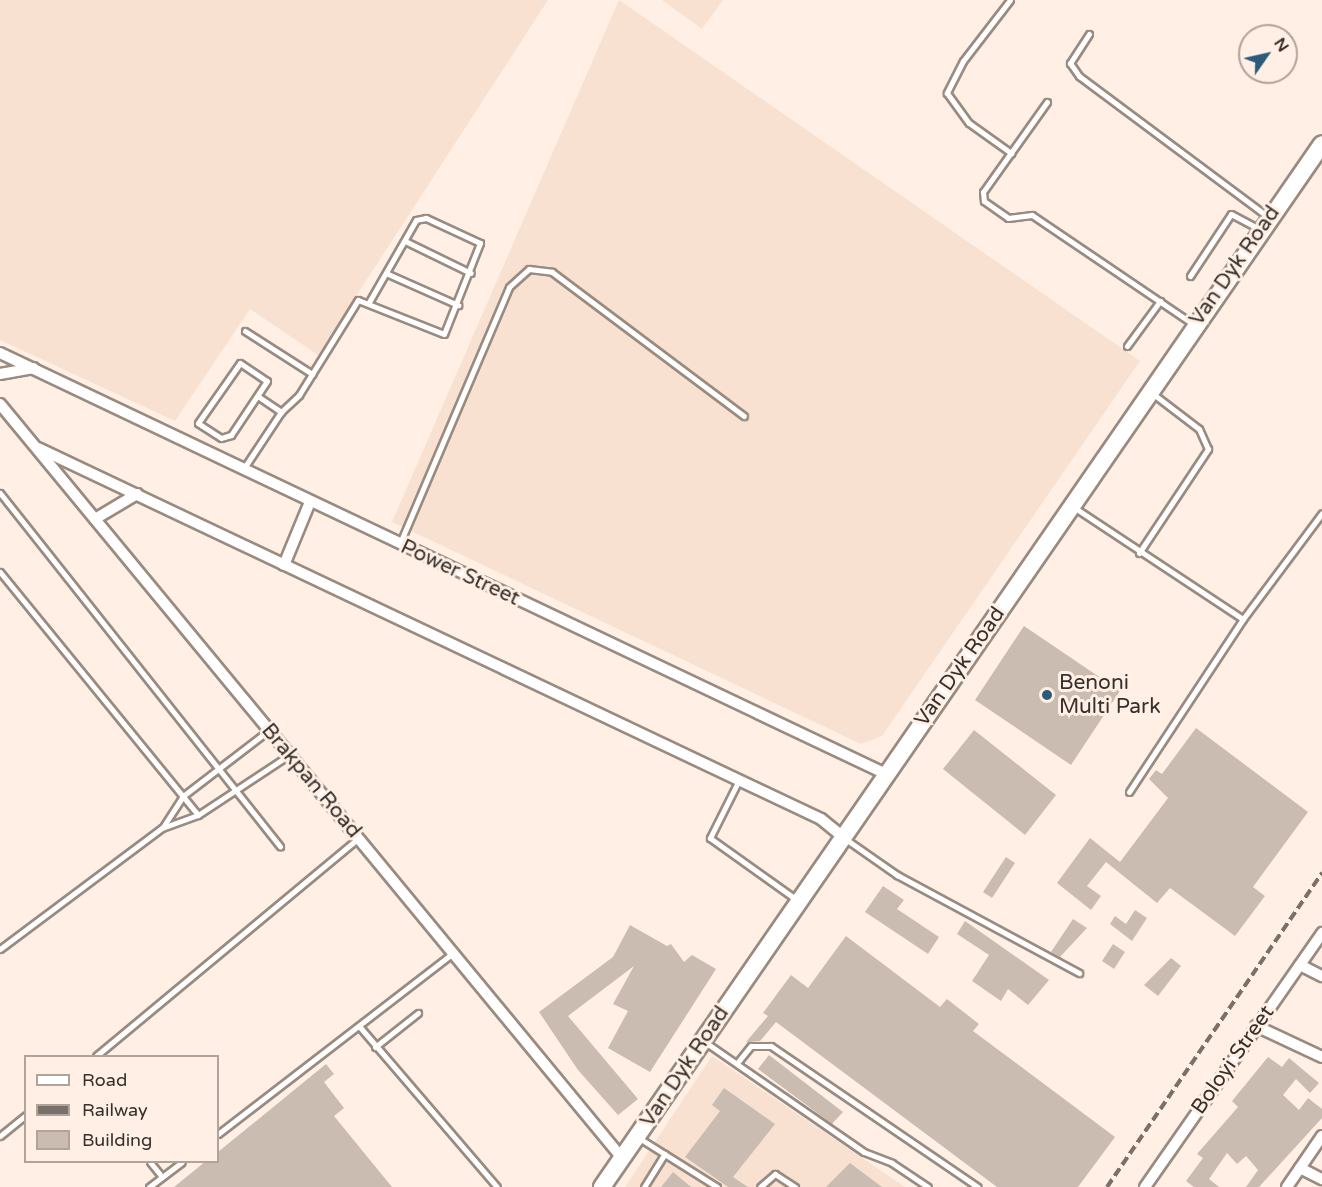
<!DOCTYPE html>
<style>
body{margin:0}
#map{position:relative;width:1322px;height:1187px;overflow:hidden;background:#ffefe4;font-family:"Varela Round",sans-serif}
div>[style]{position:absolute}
.built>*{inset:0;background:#f8e1d1}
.building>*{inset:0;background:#cbbcb1}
.roads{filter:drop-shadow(2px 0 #998b80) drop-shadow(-2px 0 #998b80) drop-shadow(0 2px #998b80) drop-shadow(0 -2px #998b80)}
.service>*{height:5px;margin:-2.5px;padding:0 2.5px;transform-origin:2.5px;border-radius:2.5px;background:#fff}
.minor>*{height:10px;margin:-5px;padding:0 5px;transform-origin:5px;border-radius:5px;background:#fff}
.secondary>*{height:16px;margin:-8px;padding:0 8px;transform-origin:8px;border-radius:8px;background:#fff}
.rail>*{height:4px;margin-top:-2px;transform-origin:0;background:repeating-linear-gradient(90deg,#797069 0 9px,transparent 0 13.5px)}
.dots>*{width:16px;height:16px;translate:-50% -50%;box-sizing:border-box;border:3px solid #ffefe4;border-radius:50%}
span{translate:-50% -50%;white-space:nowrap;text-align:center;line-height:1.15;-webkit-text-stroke:6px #ffefe4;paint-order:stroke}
.street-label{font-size:21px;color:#36302c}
.poi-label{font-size:21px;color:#36302c}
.left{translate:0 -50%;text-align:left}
.legend{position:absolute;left:24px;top:1055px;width:195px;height:108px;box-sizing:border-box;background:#ffefe4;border:2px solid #afa39a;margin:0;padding:8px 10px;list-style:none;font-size:18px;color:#36302c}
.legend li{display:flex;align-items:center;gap:12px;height:30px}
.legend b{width:30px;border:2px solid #afa39a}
.north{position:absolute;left:1238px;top:24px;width:60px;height:60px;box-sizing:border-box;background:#ffefe4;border:2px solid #afa39a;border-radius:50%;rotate:56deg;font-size:16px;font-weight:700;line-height:24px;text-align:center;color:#36302c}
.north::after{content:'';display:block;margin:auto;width:21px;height:27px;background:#2b5b79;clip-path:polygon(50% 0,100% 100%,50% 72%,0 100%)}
</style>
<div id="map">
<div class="built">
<i style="clip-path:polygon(0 0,548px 0,318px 355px,250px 309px,175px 421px,0 340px)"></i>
<i style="clip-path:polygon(619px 0,1140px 361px,882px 736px,861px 744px,392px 522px)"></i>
<i style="clip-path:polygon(662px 0,723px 0,702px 29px)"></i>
<i style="clip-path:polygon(712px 1056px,905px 1187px,625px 1187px)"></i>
</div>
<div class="building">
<i style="clip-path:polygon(1024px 626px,1120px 691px,1071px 765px,975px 700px)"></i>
<i style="clip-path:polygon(1196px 728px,1308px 812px,1253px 887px,1265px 896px,1235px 936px,1170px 888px,1157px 903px,1106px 862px,1087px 886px,1101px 896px,1091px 910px,1057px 883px,1090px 838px,1120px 862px,1168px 798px,1149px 779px,1156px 770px,1162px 774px)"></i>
<i style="clip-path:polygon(974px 730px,1056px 795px,1025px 835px,943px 769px)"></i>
<i style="clip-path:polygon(1006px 857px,1015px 863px,992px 898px,983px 892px)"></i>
<i style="clip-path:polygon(883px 886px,904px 900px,897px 909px,939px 937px,928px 954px,865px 912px)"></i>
<i style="clip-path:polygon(1135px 910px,1147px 918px,1132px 941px,1110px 924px,1115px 916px,1126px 924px)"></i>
<i style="clip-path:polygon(1073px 919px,1087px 928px,1060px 957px,1051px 952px)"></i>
<i style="clip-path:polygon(965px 921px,1049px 980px,1028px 1005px,1008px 989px,1001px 1001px,972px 981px,989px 955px,957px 934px)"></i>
<i style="clip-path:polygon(630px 925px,667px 946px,671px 944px,684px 962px,692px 955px,716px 969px,650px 1072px,608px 1048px,628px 1011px,613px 1004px,634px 966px,568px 1016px,638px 1099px,618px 1115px,578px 1070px,539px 1012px,613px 957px)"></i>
<i style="clip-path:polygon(846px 936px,940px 1007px,947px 999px,979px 1024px,973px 1031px,1115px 1137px,1078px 1187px,997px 1187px,776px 1022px,760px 1041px,746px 1042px,768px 1016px,763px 1013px,791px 975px,808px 988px)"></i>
<i style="clip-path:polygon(1113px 944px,1125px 952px,1114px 969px,1102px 961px)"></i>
<i style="clip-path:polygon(1171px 958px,1181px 966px,1158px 996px,1144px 985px)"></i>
<i style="clip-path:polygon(769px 1055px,843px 1112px,832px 1124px,758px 1069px)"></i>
<i style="clip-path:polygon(1268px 1057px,1282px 1067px,1289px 1058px,1319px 1083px,1310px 1093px,1296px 1079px,1283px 1095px,1299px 1110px,1308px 1098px,1322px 1109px,1322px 1118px,1259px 1187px,1246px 1187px,1258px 1170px,1246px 1156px,1237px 1164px,1227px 1153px,1209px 1179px,1219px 1187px,1194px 1187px,1186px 1181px,1203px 1158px,1197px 1154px,1238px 1107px,1232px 1101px)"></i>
<i style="clip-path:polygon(326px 1064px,334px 1074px,324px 1082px,344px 1108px,334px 1116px,392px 1187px,174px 1187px,206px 1161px,218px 1161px,218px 1152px)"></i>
<i style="clip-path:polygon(724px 1088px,775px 1124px,733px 1177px,748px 1187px,728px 1187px,685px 1157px,720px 1111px,712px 1105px)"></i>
<i style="clip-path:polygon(850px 1163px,882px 1187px,826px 1187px)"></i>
<i style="clip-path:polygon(673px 1172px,691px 1187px,661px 1187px)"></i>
</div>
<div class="roads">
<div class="service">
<i style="left:1010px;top:0;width:77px;rotate:127.6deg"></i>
<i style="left:963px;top:61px;width:36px;rotate:117deg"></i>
<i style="left:947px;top:93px;width:37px;rotate:54deg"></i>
<i style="left:969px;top:123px;width:52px;rotate:35.5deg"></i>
<i style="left:1089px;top:34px;width:35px;rotate:123deg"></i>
<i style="left:1070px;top:63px;width:16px;rotate:55deg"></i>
<i style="left:1079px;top:76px;width:236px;rotate:36.7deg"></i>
<i style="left:1047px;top:102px;width:110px;rotate:125.4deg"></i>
<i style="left:983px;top:192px;width:9px;rotate:84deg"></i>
<i style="left:984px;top:201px;width:29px;rotate:35deg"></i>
<i style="left:1008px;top:218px;width:24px;rotate:-7deg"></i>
<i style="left:1032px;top:215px;width:194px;rotate:34.1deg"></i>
<i style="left:405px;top:241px;width:73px;rotate:25.9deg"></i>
<i style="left:388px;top:274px;width:77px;rotate:23.9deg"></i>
<i style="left:1190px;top:276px;width:74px;rotate:-56.5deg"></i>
<i style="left:1231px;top:214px;width:32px;rotate:28deg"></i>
<i style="left:245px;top:331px;width:80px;rotate:32.7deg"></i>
<i style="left:1127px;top:346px;width:56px;rotate:-53.7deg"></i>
<i style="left:240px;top:363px;width:32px;rotate:34deg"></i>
<i style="left:267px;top:381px;width:65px;rotate:123.7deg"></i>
<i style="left:231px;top:435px;width:10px;rotate:163deg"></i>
<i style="left:221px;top:438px;width:27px;rotate:-147deg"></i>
<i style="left:198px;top:423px;width:73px;rotate:-55deg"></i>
<i style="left:259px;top:397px;width:27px;rotate:34deg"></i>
<i style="left:244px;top:468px;width:67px;rotate:-56.5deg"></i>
<i style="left:281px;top:412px;width:25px;rotate:-43deg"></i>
<i style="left:299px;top:395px;width:112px;rotate:-58.2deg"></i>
<i style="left:358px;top:300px;width:92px;rotate:21.6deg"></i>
<i style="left:444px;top:334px;width:98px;rotate:-68.4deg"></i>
<i style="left:480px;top:243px;width:60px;rotate:-155.2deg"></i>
<i style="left:426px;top:218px;width:10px;rotate:169deg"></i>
<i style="left:416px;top:220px;width:95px;rotate:119.8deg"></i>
<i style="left:0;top:493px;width:451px;rotate:51.6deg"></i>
<i style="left:1075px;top:508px;width:201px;rotate:33.5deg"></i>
<i style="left:1243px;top:619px;width:207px;rotate:123.4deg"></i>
<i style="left:400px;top:543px;width:278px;rotate:-66.9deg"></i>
<i style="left:509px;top:287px;width:27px;rotate:-42deg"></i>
<i style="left:529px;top:269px;width:23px;rotate:7deg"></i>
<i style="left:552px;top:272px;width:240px;rotate:36.9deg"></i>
<i style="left:1139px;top:553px;width:125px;rotate:-56.4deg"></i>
<i style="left:1208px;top:449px;width:22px;rotate:-114deg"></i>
<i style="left:1199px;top:429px;width:58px;rotate:-142.7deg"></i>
<i style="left:0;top:572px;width:313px;rotate:50.8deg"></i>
<i style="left:1243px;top:619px;width:132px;rotate:-53.3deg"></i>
<i style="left:739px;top:780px;width:65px;rotate:116.6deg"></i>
<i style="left:710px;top:838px;width:107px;rotate:35.5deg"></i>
<i style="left:163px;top:827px;width:37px;rotate:-57deg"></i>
<i style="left:183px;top:796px;width:108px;rotate:-37.5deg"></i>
<i style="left:844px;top:838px;width:65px;rotate:34.9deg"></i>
<i style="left:897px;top:875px;width:207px;rotate:28.3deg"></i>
<i style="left:0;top:949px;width:202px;rotate:-36.8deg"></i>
<i style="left:162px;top:828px;width:38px;rotate:-20deg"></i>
<i style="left:198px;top:815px;width:109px;rotate:-33.4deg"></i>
<i style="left:359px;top:1026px;width:212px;rotate:49.4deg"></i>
<i style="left:705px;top:1042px;width:193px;rotate:34.7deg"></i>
<i style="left:864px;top:1152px;width:30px;rotate:21deg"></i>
<i style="left:892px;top:1163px;width:43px;rotate:33.7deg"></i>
<i style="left:375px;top:1047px;width:55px;rotate:-38.3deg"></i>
<i style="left:96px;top:1056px;width:342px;rotate:-39.7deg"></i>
<i style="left:737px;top:1063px;width:22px;rotate:-51deg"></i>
<i style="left:751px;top:1046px;width:20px"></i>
<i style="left:771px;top:1046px;width:250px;rotate:34.3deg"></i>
<i style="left:218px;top:1134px;width:297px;rotate:-37.6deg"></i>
<i style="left:0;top:1136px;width:33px;rotate:-39deg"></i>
<i style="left:639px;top:1138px;width:92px;rotate:32.1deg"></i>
<i style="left:150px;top:1162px;width:19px;rotate:51deg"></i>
<i style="left:149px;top:1187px;width:41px;rotate:-37.1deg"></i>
<i style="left:644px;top:1187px;width:39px;rotate:-58deg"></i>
<i style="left:760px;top:1187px;width:20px;rotate:-41deg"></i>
<i style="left:775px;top:1174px;width:24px;rotate:33deg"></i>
</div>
<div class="minor">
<i style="left:0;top:353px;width:981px;rotate:25.42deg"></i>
<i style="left:0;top:374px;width:34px;rotate:-10deg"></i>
<i style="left:0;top:404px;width:977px;rotate:50.48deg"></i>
<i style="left:38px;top:448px;width:866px;rotate:25.35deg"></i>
<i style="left:821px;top:819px;width:27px;rotate:39deg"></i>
<i style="left:95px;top:519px;width:49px;rotate:-30.8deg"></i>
<i style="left:284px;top:565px;width:68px;rotate:-67.6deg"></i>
<i style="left:1300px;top:965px;width:25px;rotate:27deg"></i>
<i style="left:1256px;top:1026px;width:73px;rotate:25.2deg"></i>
<i style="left:1300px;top:1168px;width:25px;rotate:27deg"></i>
<i style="left:1145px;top:1187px;width:310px;rotate:-55.1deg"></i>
<i style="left:1287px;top:1187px;width:62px;rotate:-55.5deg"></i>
</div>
<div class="secondary">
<i style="left:602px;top:1187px;width:1267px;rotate:-55.38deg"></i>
</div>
</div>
<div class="rail">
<i style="left:1107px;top:1187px;width:381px;rotate:-55.6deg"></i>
</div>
<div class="dots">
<i style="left:1047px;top:695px;background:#2b5b79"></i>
</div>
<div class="street-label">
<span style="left:1235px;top:266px;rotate:-55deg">Van Dyk Road</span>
<span style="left:460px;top:573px;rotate:25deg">Power Street</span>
<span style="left:960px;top:667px;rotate:-55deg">Van Dyk Road</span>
<span style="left:311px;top:781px;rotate:50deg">Brakpan Road</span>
<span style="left:1233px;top:1060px;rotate:-55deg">Boloyi Street</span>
<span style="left:685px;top:1067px;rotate:-56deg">Van Dyk Road</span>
</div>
<div class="poi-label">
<span class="left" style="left:1059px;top:695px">Benoni<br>Multi Park</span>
</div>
<ul class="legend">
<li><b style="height:8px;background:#fff"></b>Road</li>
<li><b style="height:8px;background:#797069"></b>Railway</li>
<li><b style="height:16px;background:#cbbcb1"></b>Building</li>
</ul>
<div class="north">N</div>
</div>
